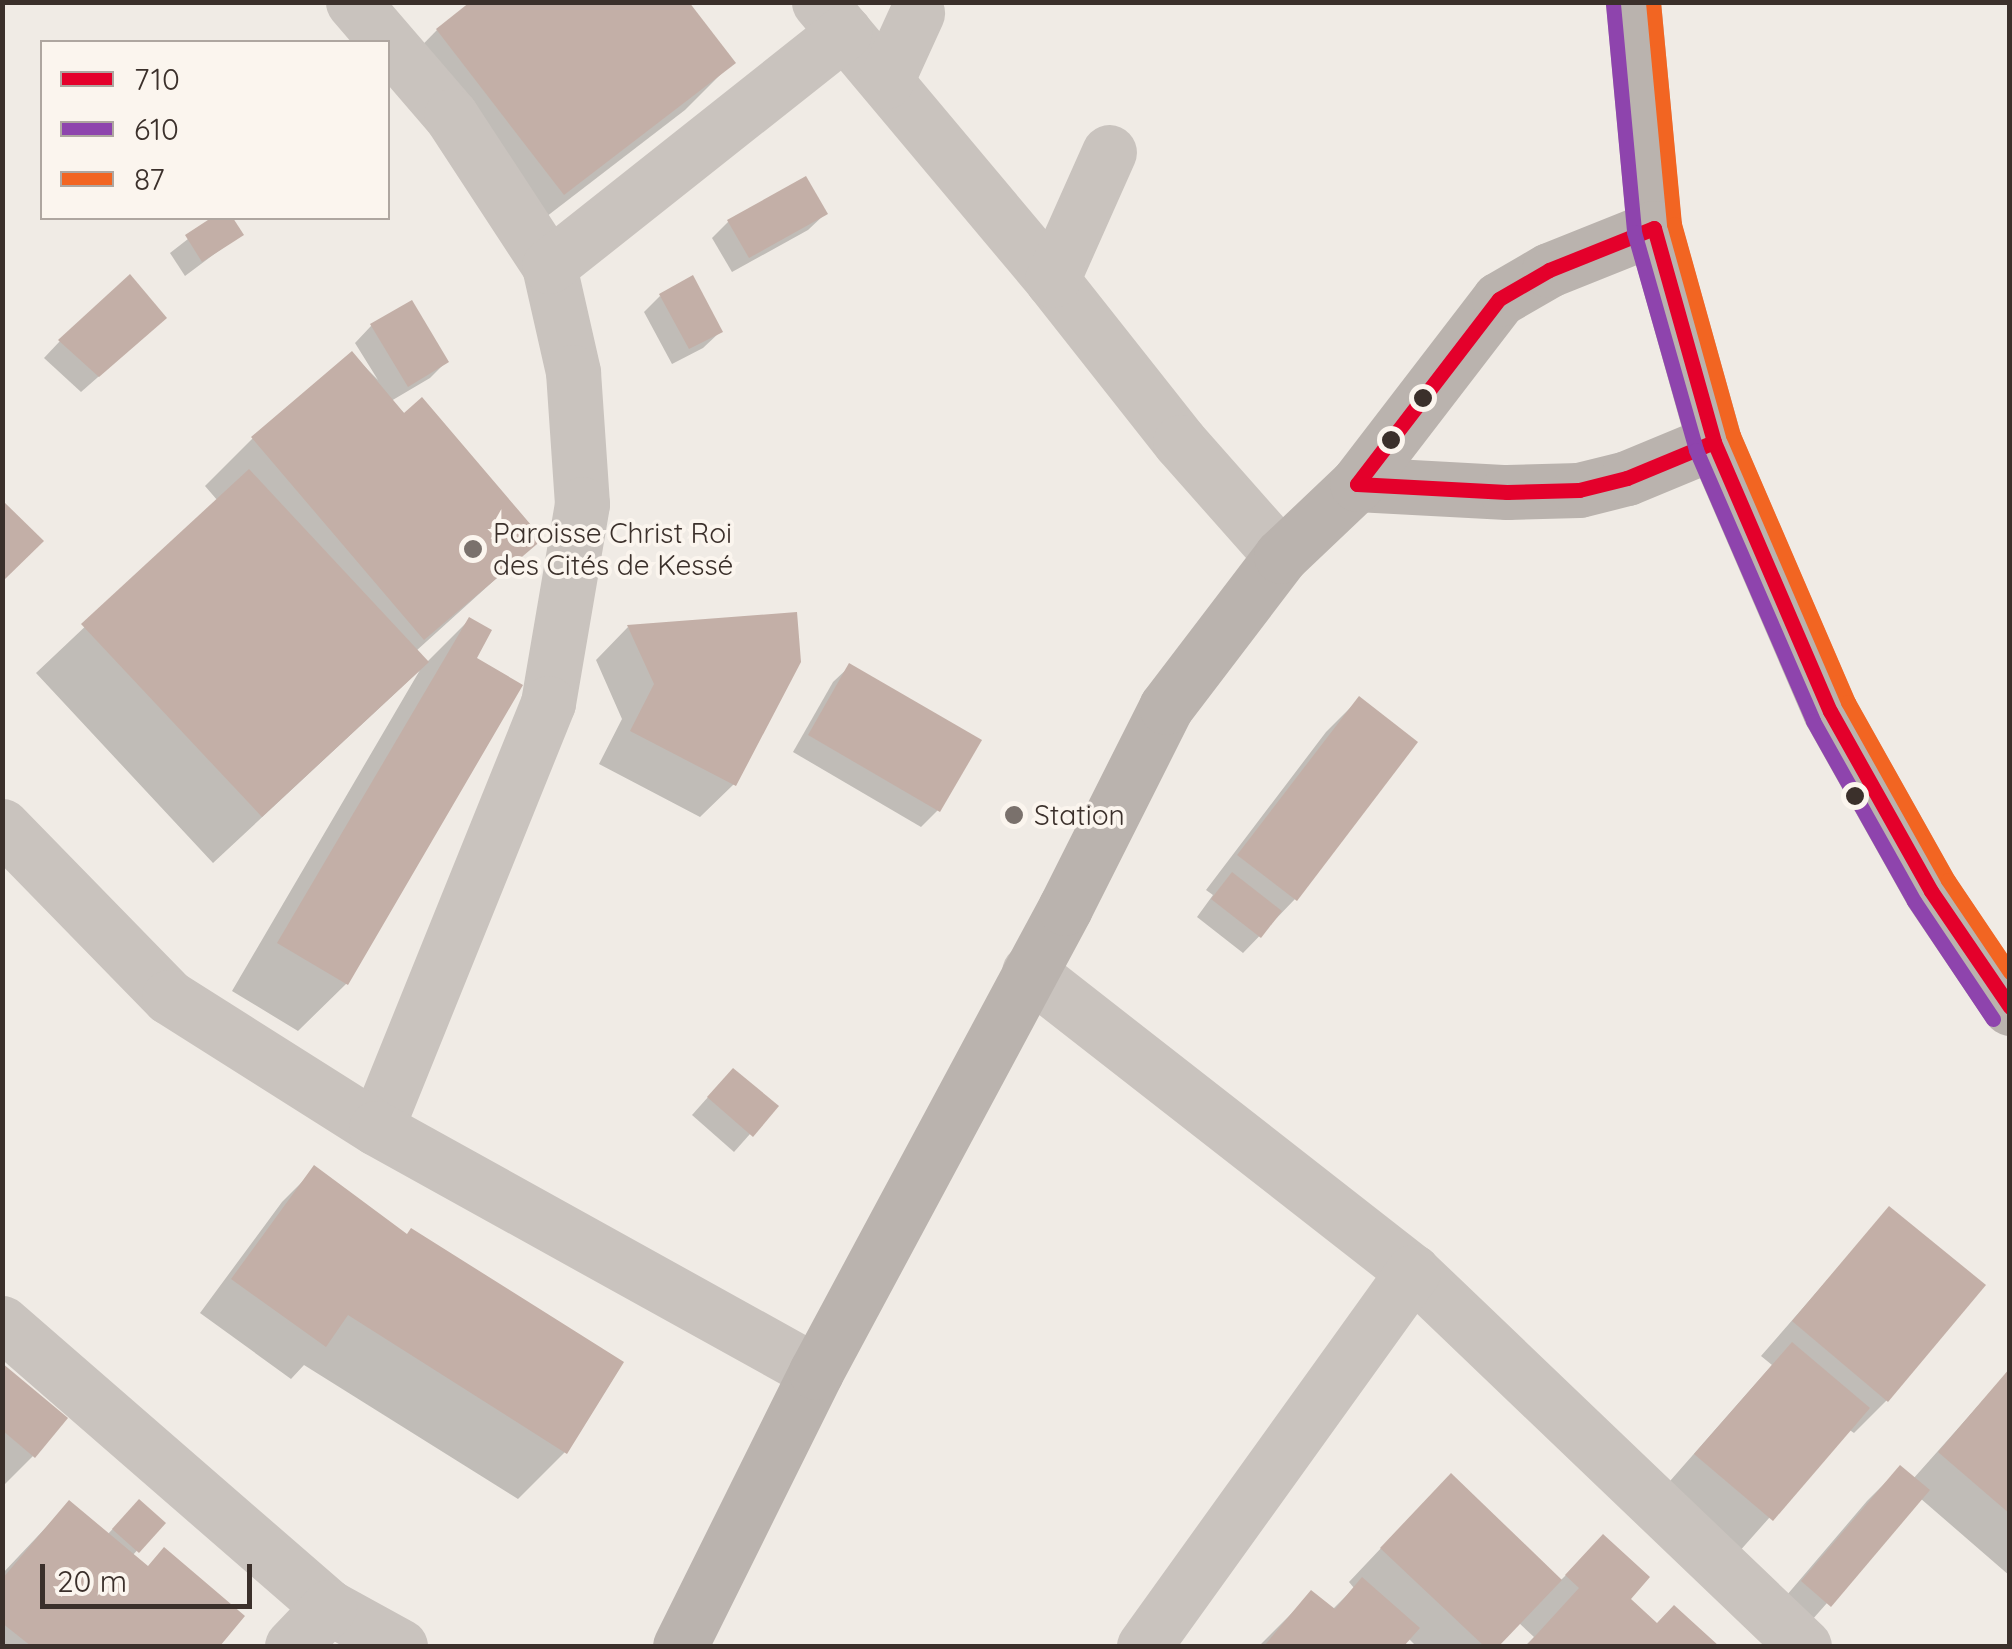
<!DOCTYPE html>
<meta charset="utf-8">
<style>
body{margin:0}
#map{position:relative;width:2012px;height:1649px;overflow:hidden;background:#f0ebe5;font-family:Quicksand,sans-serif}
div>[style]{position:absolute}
.shadow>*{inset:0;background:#0003}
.building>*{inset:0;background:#c3afa7}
.street>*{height:55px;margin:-27.5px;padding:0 27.5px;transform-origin:27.5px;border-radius:27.5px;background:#c9c3be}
.secondary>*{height:55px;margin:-27.5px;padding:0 27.5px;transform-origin:27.5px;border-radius:27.5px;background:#bab3ae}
.bus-1>*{height:15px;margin:-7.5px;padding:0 7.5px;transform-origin:7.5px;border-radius:7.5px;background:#e4002b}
.bus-2>*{height:15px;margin:-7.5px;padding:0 7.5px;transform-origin:7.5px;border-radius:7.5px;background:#8e44ad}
.bus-3>*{height:15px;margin:-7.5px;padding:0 7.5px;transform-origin:7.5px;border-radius:7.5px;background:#f26522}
.dots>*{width:28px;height:28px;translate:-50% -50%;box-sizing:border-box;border:5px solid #fbf5ee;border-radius:50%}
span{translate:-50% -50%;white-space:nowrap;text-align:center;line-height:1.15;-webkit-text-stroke:8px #fbf5ee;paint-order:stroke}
.poi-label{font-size:28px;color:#3b302b}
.left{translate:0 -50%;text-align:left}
.frame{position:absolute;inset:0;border:5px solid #3b302b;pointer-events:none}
.legend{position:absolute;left:40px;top:40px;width:350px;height:180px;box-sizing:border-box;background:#fbf5ee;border:2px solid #aea6a0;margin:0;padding:12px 18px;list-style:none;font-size:30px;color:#3b302b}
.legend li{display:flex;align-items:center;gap:20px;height:50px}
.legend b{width:50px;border:2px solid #aea6a0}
.scale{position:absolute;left:40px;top:1564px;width:212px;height:45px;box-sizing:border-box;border:5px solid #3b302b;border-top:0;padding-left:12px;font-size:30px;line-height:35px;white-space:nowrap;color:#3b302b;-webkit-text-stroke:8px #fbf5ee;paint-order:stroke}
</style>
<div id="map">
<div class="shadow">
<i style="clip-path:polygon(437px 30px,732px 63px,685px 110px,516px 240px,390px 78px)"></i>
<i style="clip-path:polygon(825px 214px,808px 230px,732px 272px,712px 238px,728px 222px)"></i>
<i style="clip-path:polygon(215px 218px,230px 218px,241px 234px,185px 276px,170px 253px)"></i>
<i style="clip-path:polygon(660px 296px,720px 332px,703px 348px,672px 364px,644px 312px)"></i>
<i style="clip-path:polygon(411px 303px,446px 362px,430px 378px,391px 401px,540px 539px,416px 651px,427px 662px,469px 620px,474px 658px,520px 686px,346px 984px,298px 1031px,232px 991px,420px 670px,213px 863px,36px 673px,218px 501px,205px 486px,252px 439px,352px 354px,378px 380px,355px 343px,371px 326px)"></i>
<i style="clip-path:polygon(147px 334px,81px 392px,44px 358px,60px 341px)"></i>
<i style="clip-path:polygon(628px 627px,734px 784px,700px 817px,599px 764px,622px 719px,596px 660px)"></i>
<i style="clip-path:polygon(850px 666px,938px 810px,921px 827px,793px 752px,833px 682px)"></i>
<i style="clip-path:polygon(1359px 699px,1295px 899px,1243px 953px,1197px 917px,1213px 895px,1206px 890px,1326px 732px)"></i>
<i style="clip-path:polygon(717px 1087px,775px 1106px,734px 1152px,692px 1115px)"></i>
<i style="clip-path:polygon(315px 1169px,565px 1452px,518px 1499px,304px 1365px,291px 1379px,200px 1313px,282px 1202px)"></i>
<i style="clip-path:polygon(1889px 1209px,1887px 1400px,1854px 1433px,1848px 1429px,1738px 1553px,1663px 1489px,1772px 1365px,1761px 1356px)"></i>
<i style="clip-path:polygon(2px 1366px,33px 1456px,2px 1487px)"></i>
<i style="clip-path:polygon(2010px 1370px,2010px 1576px,1920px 1498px,1796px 1638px,1770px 1615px,1867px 1501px,1900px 1468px,1913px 1479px)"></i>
<i style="clip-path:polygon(69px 1503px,107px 1535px,122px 1519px,162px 1523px,132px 1556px,146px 1568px,242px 1616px,217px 1646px,2px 1646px,2px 1574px)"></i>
<i style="clip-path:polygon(1418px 1509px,1560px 1581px,1603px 1538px,1627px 1600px,1656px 1626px,1674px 1608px,1715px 1646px,1525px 1646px,1534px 1637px,1518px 1622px,1495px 1646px,1416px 1646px,1408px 1638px,1401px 1646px,1259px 1646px,1312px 1593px,1332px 1610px,1354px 1588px,1349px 1582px)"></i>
</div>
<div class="building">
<i style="clip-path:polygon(470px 2px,689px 2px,736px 63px,564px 195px,436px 29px)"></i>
<i style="clip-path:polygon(806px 176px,828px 214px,749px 258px,727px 220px)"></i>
<i style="clip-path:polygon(211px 218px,233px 218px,244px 235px,202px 262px,185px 235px)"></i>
<i style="clip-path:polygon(130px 274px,167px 318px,99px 377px,58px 340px)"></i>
<i style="clip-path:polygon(693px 275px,723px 332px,689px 349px,659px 294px)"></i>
<i style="clip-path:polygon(412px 300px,449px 362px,408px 387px,370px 324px)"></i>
<i style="clip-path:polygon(352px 351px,404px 413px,422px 397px,543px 539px,424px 640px,251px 437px)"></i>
<i style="clip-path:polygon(249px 469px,429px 662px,262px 817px,81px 624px)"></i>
<i style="clip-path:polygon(2px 500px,44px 541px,2px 582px)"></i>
<i style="clip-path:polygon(797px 612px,801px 662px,736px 786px,630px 731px,654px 684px,627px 625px)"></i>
<i style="clip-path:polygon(469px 617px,492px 630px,477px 658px,523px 685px,348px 985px,277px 943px)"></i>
<i style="clip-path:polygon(849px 663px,982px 740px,940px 812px,808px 735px)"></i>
<i style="clip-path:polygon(1359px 696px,1418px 742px,1297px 901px,1237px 855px)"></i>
<i style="clip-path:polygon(1232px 872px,1282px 911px,1261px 938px,1211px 899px)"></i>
<i style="clip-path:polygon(733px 1068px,779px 1106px,753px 1137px,707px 1097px)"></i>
<i style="clip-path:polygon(314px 1165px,407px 1234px,411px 1228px,624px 1362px,567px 1454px,348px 1315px,326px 1347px,231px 1279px)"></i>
<i style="clip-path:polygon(1889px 1206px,1986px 1285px,1888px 1402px,1792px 1321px)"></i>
<i style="clip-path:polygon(1792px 1342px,1870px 1408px,1773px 1521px,1694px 1454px)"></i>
<i style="clip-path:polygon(2px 1363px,68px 1418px,35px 1458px,2px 1430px)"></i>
<i style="clip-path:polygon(2010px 1368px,2010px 1514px,1938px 1452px)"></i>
<i style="clip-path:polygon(1900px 1465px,1930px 1490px,1831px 1607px,1801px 1581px)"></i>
<i style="clip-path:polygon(1451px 1473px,1562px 1580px,1499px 1646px,1484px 1646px,1380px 1548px)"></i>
<i style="clip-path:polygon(139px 1499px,166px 1523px,139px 1553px,112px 1529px)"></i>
<i style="clip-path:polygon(69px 1500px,148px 1566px,164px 1547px,245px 1616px,220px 1646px,31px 1646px,2px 1623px,2px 1579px)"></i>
<i style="clip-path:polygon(1603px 1534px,1650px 1577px,1631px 1599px,1657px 1623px,1674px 1605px,1719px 1646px,1526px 1646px,1579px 1588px,1565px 1575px)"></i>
<i style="clip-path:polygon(1362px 1577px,1420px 1628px,1404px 1646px,1264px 1646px,1311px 1590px,1335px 1609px)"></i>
</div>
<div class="street">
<i style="left:353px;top:2px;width:150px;rotate:49.3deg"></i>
<i style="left:451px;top:116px;width:179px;rotate:56.8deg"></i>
<i style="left:549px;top:266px;width:109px;rotate:77.2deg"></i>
<i style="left:573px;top:372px;width:132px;rotate:86.1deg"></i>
<i style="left:582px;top:504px;width:202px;rotate:99.7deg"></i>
<i style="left:548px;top:703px;width:458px;rotate:112deg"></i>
<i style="left:819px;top:2px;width:363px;rotate:50deg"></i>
<i style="left:1052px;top:280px;width:206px;rotate:51.7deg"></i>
<i style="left:1180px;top:442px;width:152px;rotate:48.5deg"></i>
<i style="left:886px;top:81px;width:75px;rotate:-65.5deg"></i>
<i style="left:549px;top:266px;width:377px;rotate:-38.4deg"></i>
<i style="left:1052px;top:280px;width:140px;rotate:-66deg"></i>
<i style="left:2px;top:826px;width:239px;rotate:45.7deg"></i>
<i style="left:169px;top:997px;width:245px;rotate:32.3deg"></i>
<i style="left:376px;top:1128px;width:503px;rotate:29.01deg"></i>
<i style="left:1029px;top:972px;width:487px;rotate:38deg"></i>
<i style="left:1413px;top:1272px;width:541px;rotate:43.73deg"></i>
<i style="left:2px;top:1323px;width:433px;rotate:41deg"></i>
<i style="left:329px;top:1607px;width:81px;rotate:28.8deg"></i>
<i style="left:292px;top:1646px;width:54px;rotate:-46.5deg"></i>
<i style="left:1144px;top:1646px;width:461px;rotate:-54.3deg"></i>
</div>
<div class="secondary">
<i style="left:1633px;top:2px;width:227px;rotate:84.7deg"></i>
<i style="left:1654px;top:228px;width:222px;rotate:74.3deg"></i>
<i style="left:1714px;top:442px;width:293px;rotate:66.7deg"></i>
<i style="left:1830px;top:711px;width:206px;rotate:60.7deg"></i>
<i style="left:1931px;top:891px;width:141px;rotate:56deg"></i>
<i style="left:1357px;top:484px;width:150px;rotate:3.1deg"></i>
<i style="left:1507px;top:492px;width:72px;rotate:-1.6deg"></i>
<i style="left:1579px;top:490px;width:49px;rotate:-14deg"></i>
<i style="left:1627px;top:478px;width:94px;rotate:-22.5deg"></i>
<i style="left:680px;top:1646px;width:306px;rotate:-63.6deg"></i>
<i style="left:816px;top:1372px;width:527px;rotate:-61.78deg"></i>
<i style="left:1065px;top:908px;width:225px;rotate:-63.3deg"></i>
<i style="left:1166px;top:707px;width:190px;rotate:-52.7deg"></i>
<i style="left:1281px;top:556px;width:105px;rotate:-43.5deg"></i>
<i style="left:1357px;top:484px;width:233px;rotate:-52.5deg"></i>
<i style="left:1499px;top:299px;width:58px;rotate:-30.1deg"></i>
<i style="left:1549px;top:270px;width:113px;rotate:-21.8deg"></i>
</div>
<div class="bus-1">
<i style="left:1357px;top:484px;width:233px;rotate:-52.5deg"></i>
<i style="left:1499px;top:299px;width:58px;rotate:-30.1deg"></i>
<i style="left:1549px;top:270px;width:113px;rotate:-21.8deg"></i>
<i style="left:1654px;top:228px;width:222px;rotate:74.3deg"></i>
<i style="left:1714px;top:442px;width:293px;rotate:66.7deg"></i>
<i style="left:1830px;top:711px;width:206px;rotate:60.7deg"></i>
<i style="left:1931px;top:891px;width:140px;rotate:55.7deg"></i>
<i style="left:1357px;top:484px;width:150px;rotate:3.1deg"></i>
<i style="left:1507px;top:492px;width:72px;rotate:-1.6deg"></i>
<i style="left:1579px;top:490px;width:49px;rotate:-14deg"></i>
<i style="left:1627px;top:478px;width:94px;rotate:-22.5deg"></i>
</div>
<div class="bus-2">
<i style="left:1613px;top:4px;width:229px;rotate:84.7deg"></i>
<i style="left:1634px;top:232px;width:227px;rotate:74.1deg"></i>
<i style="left:1696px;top:450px;width:295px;rotate:66.6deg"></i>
<i style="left:1813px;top:721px;width:206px;rotate:60.7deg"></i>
<i style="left:1914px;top:901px;width:142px;rotate:56.2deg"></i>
</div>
<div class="bus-3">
<i style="left:1653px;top:2px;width:223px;rotate:84.6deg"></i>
<i style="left:1674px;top:224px;width:219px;rotate:74.4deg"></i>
<i style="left:1733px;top:435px;width:291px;rotate:66.7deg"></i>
<i style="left:1848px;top:702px;width:204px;rotate:60.7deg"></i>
<i style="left:1948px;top:880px;width:111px;rotate:56deg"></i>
</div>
<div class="dots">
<i style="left:1423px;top:398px;background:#3b302b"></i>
<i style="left:1391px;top:440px;background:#3b302b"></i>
<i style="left:473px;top:549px;background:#7a716c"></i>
<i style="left:1855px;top:796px;background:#3b302b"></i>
<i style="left:1014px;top:815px;background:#7a716c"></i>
</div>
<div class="poi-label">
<span class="left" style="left:493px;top:549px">Paroisse Christ Roi<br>des Cités de Kessé</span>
<span class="left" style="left:1034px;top:815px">Station</span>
</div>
<div class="frame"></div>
<ul class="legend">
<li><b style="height:12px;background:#e4002b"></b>710</li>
<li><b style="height:12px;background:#8e44ad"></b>610</li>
<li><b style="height:12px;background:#f26522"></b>87</li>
</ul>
<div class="scale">20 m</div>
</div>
